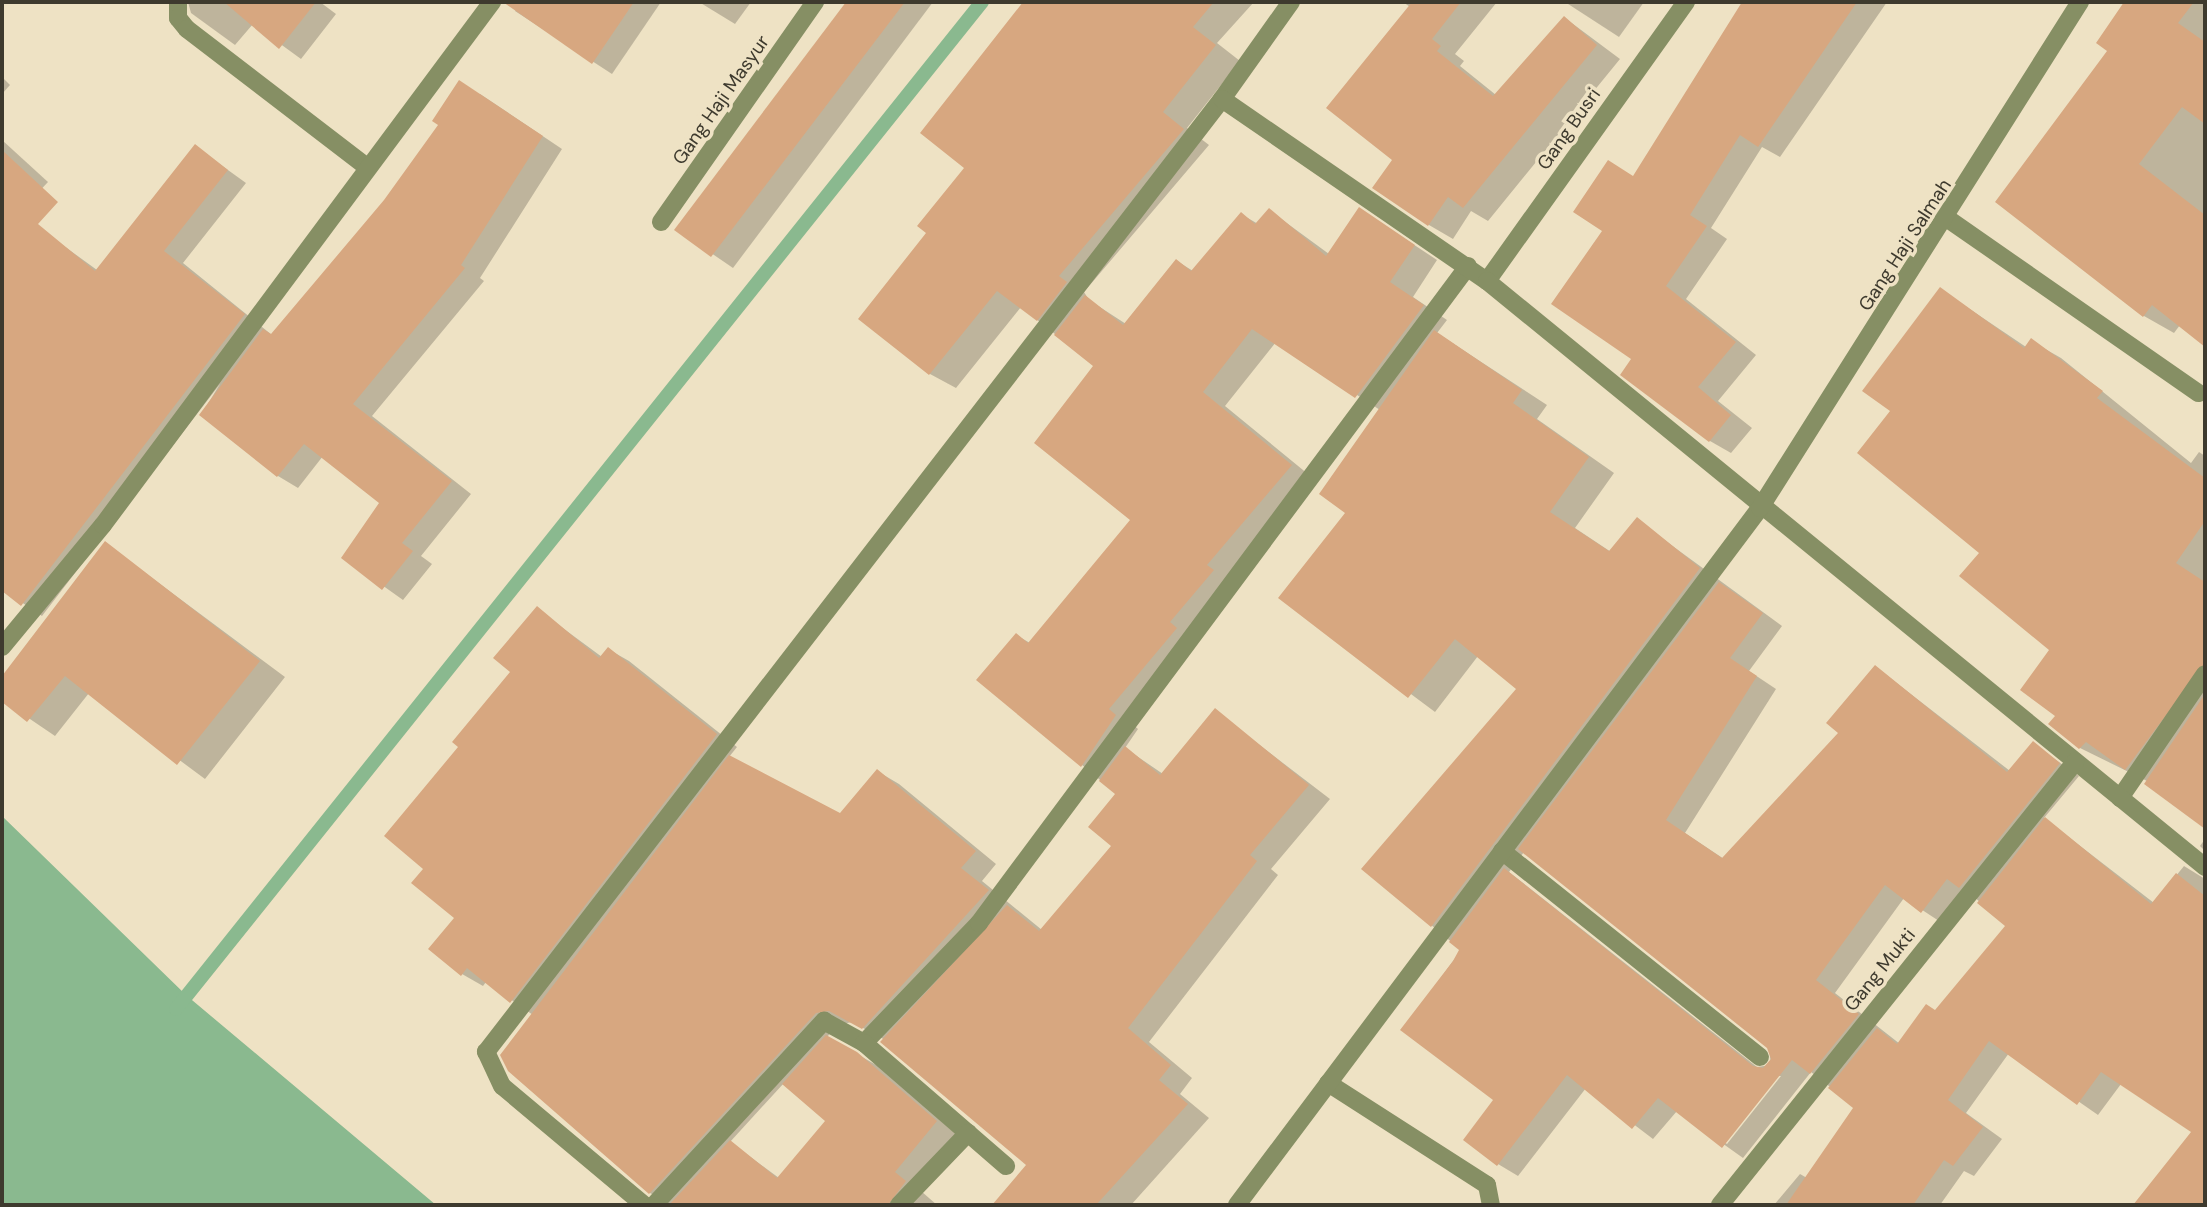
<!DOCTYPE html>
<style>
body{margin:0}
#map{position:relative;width:2207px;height:1207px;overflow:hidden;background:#eee2c4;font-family:"DM Sans",sans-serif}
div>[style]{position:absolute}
.water>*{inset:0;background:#8ab98f}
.shadow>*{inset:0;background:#0003}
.stream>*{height:14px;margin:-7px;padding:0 7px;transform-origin:7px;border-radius:7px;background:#8ab98f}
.building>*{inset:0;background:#d7a780}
.minor>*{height:18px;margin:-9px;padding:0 9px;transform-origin:9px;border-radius:9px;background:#868f64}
span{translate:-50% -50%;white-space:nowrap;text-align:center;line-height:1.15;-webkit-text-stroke:7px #eee2c4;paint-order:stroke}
.street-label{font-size:19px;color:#3e3a2e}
.frame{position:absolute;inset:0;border:4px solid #3e3a2e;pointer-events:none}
</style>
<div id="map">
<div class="water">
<i style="clip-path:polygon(2px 816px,186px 995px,436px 1205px,2px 1205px)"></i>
</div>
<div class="shadow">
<i style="clip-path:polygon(188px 2px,320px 2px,336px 14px,301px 59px,253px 24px,235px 45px,191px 13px)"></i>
<i style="clip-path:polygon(521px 2px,661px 2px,612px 74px,515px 11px)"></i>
<i style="clip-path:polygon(699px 2px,751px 2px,735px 24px)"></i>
<i style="clip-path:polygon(847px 2px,933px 2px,733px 268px,676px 229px)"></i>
<i style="clip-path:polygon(evenodd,1037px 2px,1254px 2px,1217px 43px,1240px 61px,1187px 128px,1209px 145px,1084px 292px,1089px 300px,1126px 324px,1177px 261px,1193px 271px,1241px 214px,1258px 224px,1269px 210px,1329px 254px,1360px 209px,1437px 260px,1413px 297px,1447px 320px,1437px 333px,1547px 405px,1537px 419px,1614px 473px,1575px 528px,1611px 552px,1637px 520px,1782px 626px,1749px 671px,1776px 689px,1685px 833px,1724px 859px,1841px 733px,1876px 667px,2010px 771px,2033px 744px,2079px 776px,2044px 818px,2154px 903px,2184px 866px,2205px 879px,2205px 1205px,2135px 1205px,2194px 1132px,2121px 1084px,2098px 1115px,2009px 1053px,1966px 1113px,2002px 1139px,1974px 1176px,1964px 1171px,1940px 1205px,1774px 1205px,1800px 1174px,1807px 1178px,1856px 1107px,1811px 1072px,1743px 1158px,1677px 1111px,1653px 1139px,1586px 1088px,1518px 1176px,1498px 1164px,1496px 1100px,1403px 1030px,1461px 950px,1363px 868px,1518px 689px,1478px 656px,1435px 712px,1281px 597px,1348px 512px,1380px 410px,1276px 342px,1225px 406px,1314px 479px,1131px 723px,1138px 729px,1125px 748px,1163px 774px,1215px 711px,1330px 799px,1271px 869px,1278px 875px,1149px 1042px,1192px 1078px,1180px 1094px,1209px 1118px,1131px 1205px,994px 1205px,1028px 1165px,885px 1040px,852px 1022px,838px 1025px,827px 1037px,878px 1066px,956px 1134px,913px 1184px,937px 1205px,686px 1205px,678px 1198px,671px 1205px,650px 1193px,533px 1015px,486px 982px,483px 986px,462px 974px,456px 918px,426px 868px,461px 747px,512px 672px,537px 609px,602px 657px,608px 649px,629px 661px,737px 747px,729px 757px,841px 816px,877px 771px,899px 784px,996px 864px,982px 881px,1042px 930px,1114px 846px,1117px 794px,1082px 765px,1016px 635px,1030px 643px,1133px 519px,1095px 366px,1021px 307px,956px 388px,930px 374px,929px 233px,966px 167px,1037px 2px,1524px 852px,1769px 1047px,1771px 1065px,1757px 1067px,1509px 872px,1524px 852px,1037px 2px,1967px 891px,2007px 925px,1936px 1012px,1900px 1044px,1835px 993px,1904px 898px,1942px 923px,1967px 891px,1037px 2px,1777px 1076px,1781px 1076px,1727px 1144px,1724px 1142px,1777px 1076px,1037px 2px,784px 1083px,827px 1121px,779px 1178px,730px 1142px,784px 1083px)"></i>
<i style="clip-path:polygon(1403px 2px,1497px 2px,1455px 54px,1464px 61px,1460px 66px,1496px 95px,1565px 18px,1620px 59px,1488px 221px,1471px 211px,1453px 239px,1429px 225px,1394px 159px,1410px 7px)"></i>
<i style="clip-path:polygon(1565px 2px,1644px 2px,1619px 37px)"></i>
<i style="clip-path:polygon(1745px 2px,1887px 2px,1780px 157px,1762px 147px,1711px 228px,1727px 239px,1686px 299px,1756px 355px,1718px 401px,1752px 428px,1731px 453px,1710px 441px,1634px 359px,1604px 231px)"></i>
<i style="clip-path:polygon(2126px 2px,2205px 2px,2205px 345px,2180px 325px,2174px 333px,2144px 316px,1997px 202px,2109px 50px,2098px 42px)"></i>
<i style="clip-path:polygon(2px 77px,10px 85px,2px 94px)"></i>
<i style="clip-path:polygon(480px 94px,562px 149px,480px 278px,484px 281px,372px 416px,471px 494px,421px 556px,432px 564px,403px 600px,344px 558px,381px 503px,323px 456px,298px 488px,278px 476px,201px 415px,220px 384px,42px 616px,2px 589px,2px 285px,46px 233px,97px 270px,196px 147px,246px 183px,183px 263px,272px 335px)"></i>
<i style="clip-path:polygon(2px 140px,48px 182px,2px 231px)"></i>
<i style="clip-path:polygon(1940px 289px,2026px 347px,2031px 341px,2061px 358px,2191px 463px,2199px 452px,2205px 456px,2205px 827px,2147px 781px,2080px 748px,2050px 724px,2058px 715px,2051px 650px,1893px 411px)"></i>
<i style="clip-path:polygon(105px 543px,285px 677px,205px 779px,89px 693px,55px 736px,2px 700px,2px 678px)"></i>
<i style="clip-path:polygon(2205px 839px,2205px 851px,2200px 846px)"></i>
</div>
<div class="stream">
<i style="left:176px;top:1009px;width:1290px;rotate:-51.33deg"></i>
</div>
<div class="building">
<i style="clip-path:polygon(224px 2px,316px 2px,279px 49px)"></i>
<i style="clip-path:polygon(503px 2px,634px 2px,592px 64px)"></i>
<i style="clip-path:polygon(846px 2px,905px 2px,711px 257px,674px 230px)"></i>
<i style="clip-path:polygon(1023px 2px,1214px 2px,1193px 27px,1216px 45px,1163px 112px,1184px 129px,1059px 276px,1067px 282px,1037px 321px,997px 291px,929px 375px,858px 319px,926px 233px,917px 226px,964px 168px,920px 133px)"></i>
<i style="clip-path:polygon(1412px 2px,1461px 2px,1432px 39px,1441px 46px,1437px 51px,1493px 96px,1564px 16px,1597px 45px,1463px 208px,1448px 197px,1428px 226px,1372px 188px,1392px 160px,1326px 108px)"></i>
<i style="clip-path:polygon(1742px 2px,1857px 2px,1758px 147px,1740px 135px,1690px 215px,1707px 226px,1666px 286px,1736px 342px,1698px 387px,1731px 415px,1709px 442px,1620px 375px,1631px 359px,1551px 304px,1602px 231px,1573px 212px,1608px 160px,1633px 176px)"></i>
<i style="clip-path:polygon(2124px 2px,2194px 2px,2178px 23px,2205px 42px,2205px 124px,2182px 107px,2139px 164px,2205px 215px,2205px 347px,2152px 305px,2143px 317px,1995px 202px,2107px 51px,2096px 43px)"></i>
<i style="clip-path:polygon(459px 80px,543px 136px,461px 265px,465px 268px,353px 404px,452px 481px,402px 543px,413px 551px,382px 590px,341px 558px,379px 503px,304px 444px,277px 477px,199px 415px,263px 329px,271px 334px,384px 200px,438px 125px,432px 121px)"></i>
<i style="clip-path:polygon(195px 144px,228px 170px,164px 251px,245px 314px,21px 606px,2px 591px,2px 150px,58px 202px,38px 224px,95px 271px)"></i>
<i style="clip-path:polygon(1359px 207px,1415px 245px,1390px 282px,1424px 305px,1355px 398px,1252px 329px,1203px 392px,1292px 465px,1207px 565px,1214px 570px,1170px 622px,1177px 628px,1109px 709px,1116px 715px,1081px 767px,976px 680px,1016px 633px,1028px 643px,1130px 520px,1034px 443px,1093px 366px,1054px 335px,1085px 295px,1123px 325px,1176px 259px,1191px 271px,1241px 212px,1255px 224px,1269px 208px,1326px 256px)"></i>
<i style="clip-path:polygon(1940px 287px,2024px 348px,2031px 338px,2103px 391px,2097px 398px,2205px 478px,2205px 521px,2176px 563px,2205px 582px,2205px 663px,2125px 770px,2086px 742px,2079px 749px,2048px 724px,2055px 716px,2020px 690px,2049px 650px,1959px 576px,1979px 553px,1857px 453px,1890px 411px,1862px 391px)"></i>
<i style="clip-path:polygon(1434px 330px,1522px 390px,1513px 403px,1589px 457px,1550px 512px,1609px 551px,1637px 517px,1700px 568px,1431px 927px,1361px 869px,1516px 689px,1455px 639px,1408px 698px,1278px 598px,1345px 513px,1319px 494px)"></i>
<i style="clip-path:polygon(105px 541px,260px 661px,177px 765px,65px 676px,27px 722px,2px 702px,2px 676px)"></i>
<i style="clip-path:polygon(1719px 582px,1763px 613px,1730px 658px,1757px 676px,1666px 820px,1722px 858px,1838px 733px,1826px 723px,1875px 665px,2007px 772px,2033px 741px,2060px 763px,1959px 888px,1947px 879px,1921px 913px,1885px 885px,1816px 980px,1859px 1014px,1810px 1074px,1792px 1060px,1722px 1148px,1658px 1098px,1632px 1129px,1567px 1075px,1497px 1166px,1463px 1140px,1493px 1100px,1400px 1030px,1453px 961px,1459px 950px,1449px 942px,1504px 868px,1753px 1066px,1763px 1068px,1771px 1059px,1767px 1048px,1518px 849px)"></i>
<i style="clip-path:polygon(537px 606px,599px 658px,608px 647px,717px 734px,510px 1003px,467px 968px,461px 976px,428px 949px,454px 918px,411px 883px,423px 869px,384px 836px,458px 747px,452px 742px,510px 672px,493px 658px)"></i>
<i style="clip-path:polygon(2205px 694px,2205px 829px,2144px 784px)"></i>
<i style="clip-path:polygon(1215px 708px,1309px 785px,1250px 855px,1257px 861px,1128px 1028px,1171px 1065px,1159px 1080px,1188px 1104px,1096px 1205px,992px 1205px,1026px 1165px,880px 1042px,1007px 905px,1039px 931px,1111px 846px,1088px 827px,1115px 794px,1099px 781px,1125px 746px,1160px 775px)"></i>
<i style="clip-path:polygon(729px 755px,840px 813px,877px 769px,976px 851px,961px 868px,989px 890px,862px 1029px,829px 1011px,816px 1013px,649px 1194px,508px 1071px,500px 1055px)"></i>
<i style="clip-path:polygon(2045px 817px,2151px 904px,2176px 873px,2205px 896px,2205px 1205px,2133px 1205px,2191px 1132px,2101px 1072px,2077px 1105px,1989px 1041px,1948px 1100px,1983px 1127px,1953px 1166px,1944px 1160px,1913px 1205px,1786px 1205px,1853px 1108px,1828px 1088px,1877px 1028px,1897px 1044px,1926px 1004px,1935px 1010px,2005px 926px,1977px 903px)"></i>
<i style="clip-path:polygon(826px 1035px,857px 1052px,937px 1121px,895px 1172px,906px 1181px,888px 1205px,669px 1205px,730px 1140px,777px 1178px,825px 1121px,782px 1084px)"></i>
</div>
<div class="minor">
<i style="left:178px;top:2px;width:16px;rotate:90deg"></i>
<i style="left:178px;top:18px;width:14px;rotate:51deg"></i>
<i style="left:187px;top:29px;width:227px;rotate:37.5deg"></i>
<i style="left:1222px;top:99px;width:119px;rotate:-54.6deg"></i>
<i style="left:1948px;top:219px;width:305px;rotate:34.8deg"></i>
<i style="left:661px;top:222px;width:269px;rotate:-55deg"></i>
<i style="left:1487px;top:281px;width:343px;rotate:-54.5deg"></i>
<i style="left:2px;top:647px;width:158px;rotate:-50.4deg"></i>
<i style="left:103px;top:525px;width:652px;rotate:-53.36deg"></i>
<i style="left:2120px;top:798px;width:150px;rotate:-55.6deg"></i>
<i style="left:1502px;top:851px;width:330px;rotate:38.6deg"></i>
<i style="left:864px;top:1043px;width:166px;rotate:-46.2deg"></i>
<i style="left:979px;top:923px;width:819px;rotate:-53.34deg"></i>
<i style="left:1328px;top:1083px;width:189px;rotate:32.7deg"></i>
<i style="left:1487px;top:1185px;width:20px;rotate:79deg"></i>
<i style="left:644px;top:1205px;width:185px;rotate:-140deg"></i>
<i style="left:502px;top:1086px;width:38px;rotate:-115deg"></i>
<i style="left:486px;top:1052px;width:1204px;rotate:-52.32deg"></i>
<i style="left:1222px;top:99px;width:321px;rotate:34.5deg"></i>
<i style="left:1487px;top:281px;width:927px;rotate:39.22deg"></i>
<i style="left:654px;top:1205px;width:251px;rotate:-47.3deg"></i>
<i style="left:824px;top:1021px;width:46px;rotate:28.8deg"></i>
<i style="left:864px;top:1043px;width:188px;rotate:40.9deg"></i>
<i style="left:899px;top:1205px;width:100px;rotate:-46.2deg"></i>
<i style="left:1237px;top:1205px;width:871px;rotate:-53.12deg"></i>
<i style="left:1760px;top:508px;width:599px;rotate:-57.69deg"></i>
<i style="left:1720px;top:1205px;width:568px;rotate:-51.29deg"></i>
</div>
<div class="street-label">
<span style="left:721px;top:100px;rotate:-55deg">Gang Haji Masyur</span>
<span style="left:1569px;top:129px;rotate:-55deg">Gang Busri</span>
<span style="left:1905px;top:245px;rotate:-57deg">Gang Haji Salmah</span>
<span style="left:1880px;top:970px;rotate:-51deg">Gang Mukti</span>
</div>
<div class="frame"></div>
</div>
